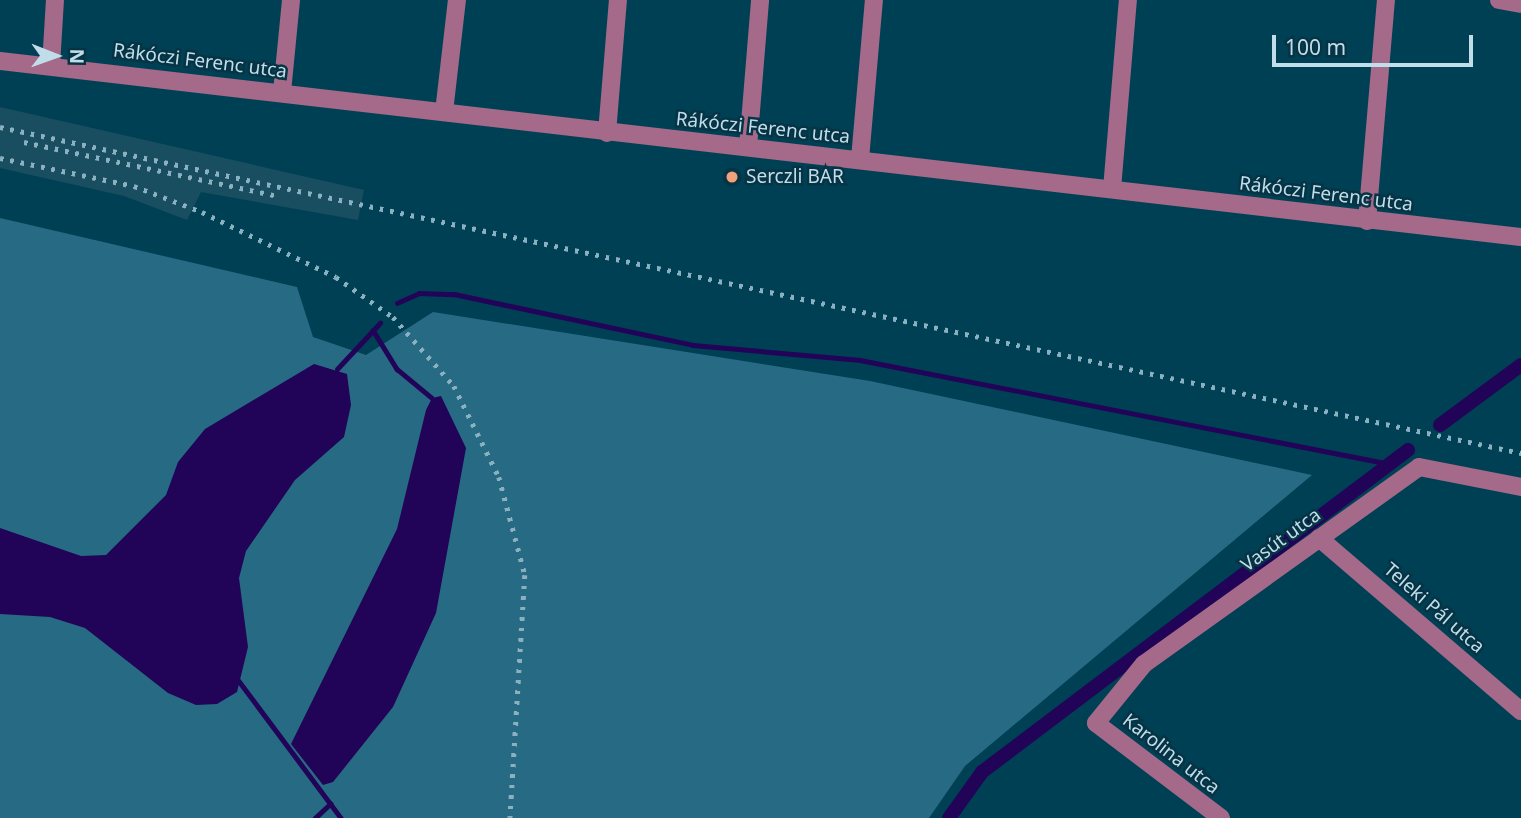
<!DOCTYPE html>
<meta charset="utf-8">
<style>
body{margin:0}
#map{position:relative;width:1521px;height:818px;overflow:hidden;background:#004055;font-family:"Noto Sans",sans-serif}
div>[style]{position:absolute}
.built>*{inset:0;background:#194d60}
.green>*{inset:0;background:#276a84}
.water>*{inset:0;background:#210458}
.stream>*{height:4.5px;margin:-2.25px;padding:0 2.25px;transform-origin:2.25px;border-radius:2.25px;background:#210458}
.canal>*{height:14px;margin:-7px;padding:0 7px;transform-origin:7px;border-radius:7px;background:#210458}
.minor>*{height:18px;margin:-9px;padding:0 9px;transform-origin:9px;border-radius:9px;background:#a56a89}
.rail>*{height:4.5px;margin-top:-2.25px;transform-origin:0;background:repeating-linear-gradient(90deg,#8bb1c0 0 3.5px,transparent 0 10.5px)}
.dots>*{width:19px;height:19px;translate:-50% -50%;box-sizing:border-box;border:4px solid #063445;border-radius:50%}
span{translate:-50% -50%;white-space:nowrap;text-align:center;line-height:1.15;-webkit-text-stroke:5px #063445;paint-order:stroke}
.street-label{font-size:19px;color:#c1dde9}
.poi-label{font-size:19px;color:#c1dde9}
.left{translate:0 -50%;text-align:left}
.north{position:absolute;left:21px;top:21px;width:70px;height:70px;-webkit-text-stroke:5px #063445;paint-order:stroke;rotate:91deg;font-size:19px;font-weight:700;line-height:28px;text-align:center;color:#c1dde9}
.north::after{content:'';display:block;margin:auto;width:24px;height:32px;background:#c1dde9;clip-path:polygon(50% 0,100% 100%,50% 72%,0 100%)}
.scale{position:absolute;left:1272px;top:35px;width:201px;height:32px;box-sizing:border-box;border:4px solid #c1dde9;border-top:0;padding-left:9px;font-size:21px;line-height:24px;white-space:nowrap;color:#c1dde9;-webkit-text-stroke:5px #063445;paint-order:stroke}
</style>
<div id="map">
<div class="built">
<i style="clip-path:polygon(0 107px,364px 190px,358px 220px,201px 192px,187px 220px,124px 196px,0 168px)"></i>
</div>
<div class="green">
<i style="clip-path:polygon(0 218px,297px 287px,313px 337px,366px 355px,433px 312px,870px 381px,1312px 475px,965px 766px,929px 818px,0 818px)"></i>
</div>
<div class="water">
<i style="clip-path:polygon(314px 364px,347px 374px,351px 405px,344px 437px,295px 480px,246px 551px,239px 578px,248px 647px,237px 692px,217px 704px,196px 705px,168px 693px,85px 628px,50px 617px,0 614px,0 528px,81px 556px,106px 555px,166px 495px,178px 462px,205px 429px)"></i>
<i style="clip-path:polygon(441px 396px,466px 448px,436px 613px,393px 707px,333px 782px,323px 785px,291px 744px,397px 529px,426px 410px,432px 398px)"></i>
</div>
<div class="stream">
<i style="left:397px;top:303px;width:24px;rotate:-24deg"></i>
<i style="left:419px;top:293px;width:35px;rotate:2deg"></i>
<i style="left:454px;top:294px;width:244px;rotate:12deg"></i>
<i style="left:693px;top:345px;width:168px;rotate:5.1deg"></i>
<i style="left:860px;top:360px;width:540px;rotate:11.1deg"></i>
<i style="left:373px;top:330px;width:46px;rotate:58.4deg"></i>
<i style="left:397px;top:369px;width:45px;rotate:39.6deg"></i>
<i style="left:337px;top:369px;width:63px;rotate:-46.9deg"></i>
<i style="left:239px;top:681px;width:171px;rotate:53.3deg"></i>
<i style="left:315px;top:818px;width:21px;rotate:-43deg"></i>
</div>
<div class="canal">
<i style="left:1440px;top:425px;width:101px;rotate:-36.5deg"></i>
<i style="left:949px;top:818px;width:57px;rotate:-54.3deg"></i>
<i style="left:982px;top:772px;width:534px;rotate:-37.08deg"></i>
</div>
<div class="minor">
<i style="left:1499px;top:0;width:22px;rotate:10deg"></i>
<i style="left:0;top:61px;width:1531px;rotate:6.6deg"></i>
<i style="left:51px;top:65px;width:65px;rotate:-86.5deg"></i>
<i style="left:282px;top:92px;width:92px;rotate:-84.4deg"></i>
<i style="left:444px;top:112px;width:113px;rotate:-83.4deg"></i>
<i style="left:607px;top:133px;width:133px;rotate:-85.3deg"></i>
<i style="left:748px;top:147px;width:147px;rotate:-85.3deg"></i>
<i style="left:860px;top:159px;width:160px;rotate:-85deg"></i>
<i style="left:1112px;top:189px;width:190px;rotate:-85.2deg"></i>
<i style="left:1367px;top:221px;width:222px;rotate:-85.1deg"></i>
<i style="left:1319px;top:538px;width:266px;rotate:40.6deg"></i>
<i style="left:1221px;top:818px;width:157px;rotate:-142.8deg"></i>
<i style="left:1096px;top:723px;width:76px;rotate:-50.9deg"></i>
<i style="left:1144px;top:664px;width:338px;rotate:-35.6deg"></i>
<i style="left:1419px;top:467px;width:104px;rotate:11.1deg"></i>
</div>
<div class="rail">
<i style="left:0;top:127px;width:1556px;rotate:12.1deg"></i>
<i style="left:24px;top:142px;width:259px;rotate:12deg"></i>
<i style="left:0;top:158px;width:137px;rotate:11.8deg"></i>
<i style="left:134px;top:186px;width:73px;rotate:20.9deg"></i>
<i style="left:202px;top:212px;width:149px;rotate:25.9deg"></i>
<i style="left:336px;top:277px;width:70px;rotate:35.1deg"></i>
<i style="left:393px;top:317px;width:92px;rotate:48.5deg"></i>
<i style="left:454px;top:386px;width:102px;rotate:63.7deg"></i>
<i style="left:499px;top:477px;width:101px;rotate:75.1deg"></i>
<i style="left:525px;top:575px;width:243px;rotate:93.5deg"></i>
</div>
<div class="dots">
<i style="left:732px;top:177px;background:#f0a27a"></i>
</div>
<div class="street-label">
<span style="left:200px;top:61px;rotate:7deg">Rákóczi Ferenc utca</span>
<span style="left:763px;top:128px;rotate:6deg">Rákóczi Ferenc utca</span>
<span style="left:1326px;top:194px;rotate:7deg">Rákóczi Ferenc utca</span>
<span style="left:1281px;top:540px;rotate:-36deg">Vasút utca</span>
<span style="left:1434px;top:608px;rotate:41deg">Teleki Pál utca</span>
<span style="left:1171px;top:754px;rotate:38deg">Karolina utca</span>
</div>
<div class="poi-label">
<span class="left" style="left:746px;top:177px">Serczli BAR</span>
</div>
<div class="north">N</div>
<div class="scale">100 m</div>
</div>
